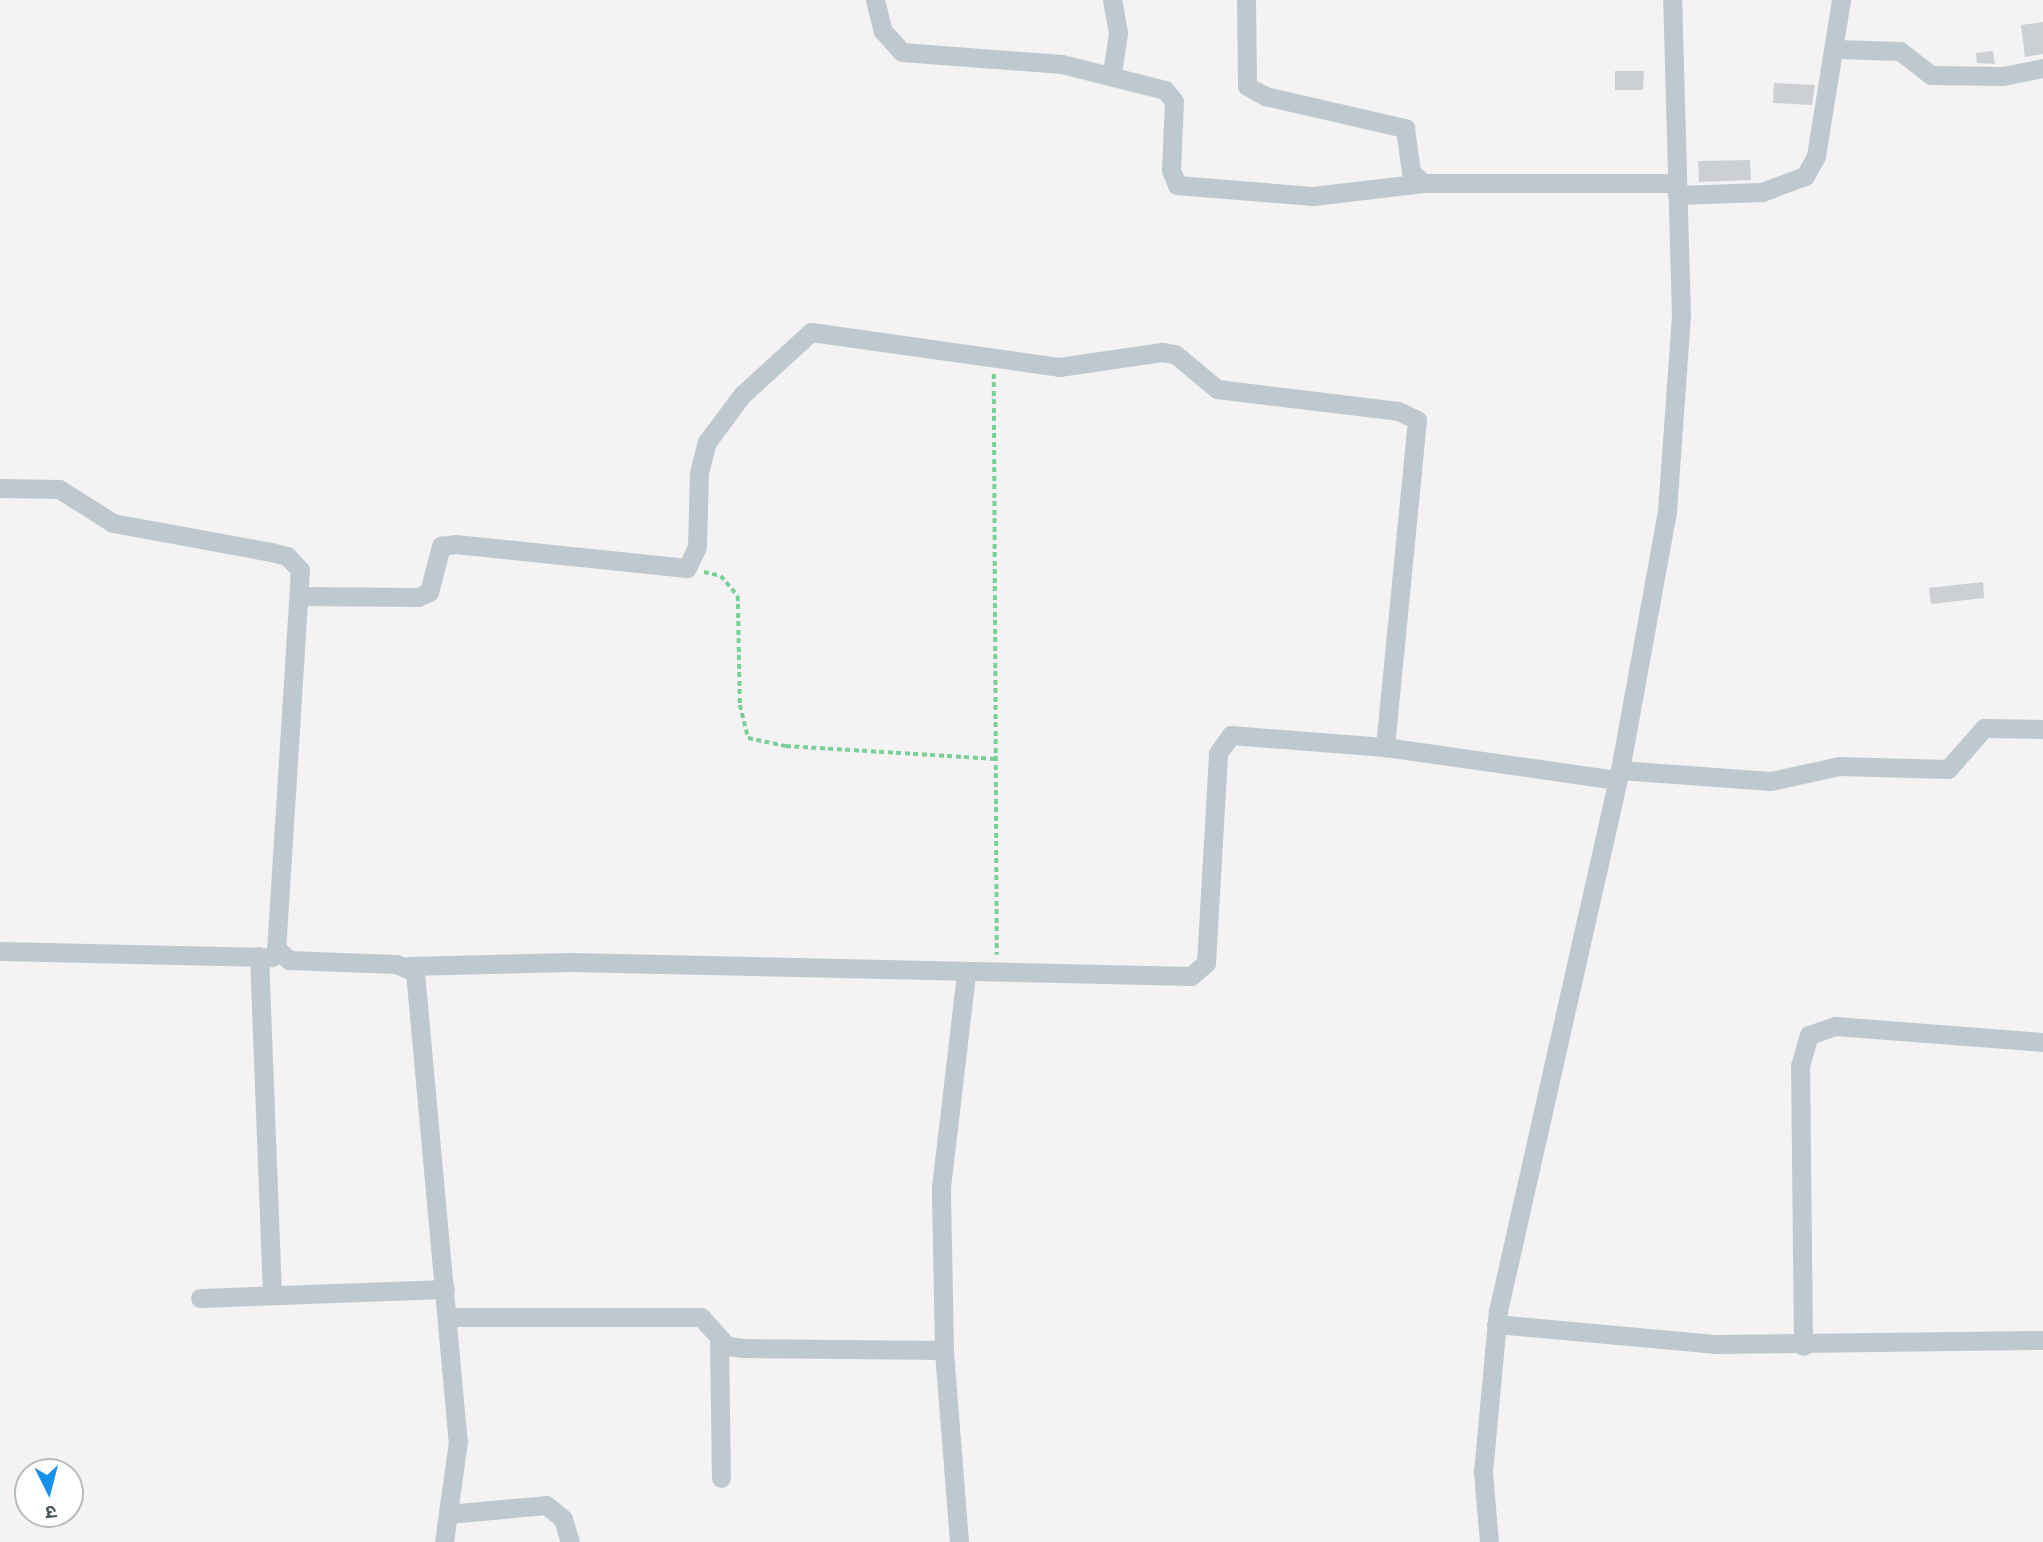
<!DOCTYPE html>
<meta charset="utf-8">
<style>
body{margin:0}
#map{position:relative;width:2043px;height:1542px;overflow:hidden;background:#f4f2f2;font-family:Signika,"Noto Sans Devanagari",sans-serif}
div>[style]{position:absolute}
.building>*{inset:0;background:#ccd0d4}
.path>*{height:3.5px;margin-top:-1.75px;transform-origin:0;background:repeating-linear-gradient(90deg,#78d099 0 5px,transparent 0 8.5px)}
.minor>*{height:19px;margin:-9.5px;padding:0 9.5px;transform-origin:9.5px;border-radius:9.5px;background:#bdc9cf}
span{translate:-50% -50%;white-space:nowrap;text-align:center;line-height:1.15;-webkit-text-stroke:6px #fff;paint-order:stroke}
.north{position:absolute;left:14px;top:1458px;width:70px;height:70px;box-sizing:border-box;background:#fff;border:2px solid #b6bdbf;border-radius:50%;rotate:174deg;font-size:19px;font-weight:700;line-height:28px;text-align:center;color:#495960}
.north::after{content:'';display:block;margin:auto;width:24px;height:32px;background:#1790e9;clip-path:polygon(50% 0,100% 100%,50% 72%,0 100%)}
</style>
<div id="map">
<div class="building">
<i style="clip-path:polygon(2043px 22px,2043px 54px,2025px 57px,2021px 25px)"></i>
<i style="clip-path:polygon(1993px 51px,1995px 64px,1977px 63px,1976px 53px)"></i>
<i style="clip-path:polygon(1615px 71px,1644px 71px,1643px 90px,1615px 90px)"></i>
<i style="clip-path:polygon(1774px 83px,1815px 85px,1812px 105px,1773px 103px)"></i>
<i style="clip-path:polygon(1750px 160px,1751px 180px,1699px 182px,1698px 161px)"></i>
<i style="clip-path:polygon(1983px 582px,1984px 598px,1931px 604px,1929px 588px)"></i>
</div>
<div class="path">
<i style="left:994px;top:374px;width:581px;rotate:89.7deg"></i>
<i style="left:704px;top:572px;width:17px;rotate:13deg"></i>
<i style="left:721px;top:576px;width:26px;rotate:50deg"></i>
<i style="left:738px;top:596px;width:109px;rotate:88.9deg"></i>
<i style="left:740px;top:705px;width:34px;rotate:76deg"></i>
<i style="left:748px;top:738px;width:39px;rotate:12deg"></i>
<i style="left:786px;top:746px;width:211px;rotate:3.5deg"></i>
</div>
<div class="minor">
<i style="left:875px;top:0;width:32px;rotate:76deg"></i>
<i style="left:883px;top:31px;width:28px;rotate:48deg"></i>
<i style="left:902px;top:52px;width:160px;rotate:4.3deg"></i>
<i style="left:1062px;top:64px;width:106px;rotate:14.2deg"></i>
<i style="left:1165px;top:90px;width:14px;rotate:51deg"></i>
<i style="left:1174px;top:101px;width:69px;rotate:92.5deg"></i>
<i style="left:1171px;top:170px;width:16px;rotate:68deg"></i>
<i style="left:1177px;top:185px;width:136px;rotate:4.6deg"></i>
<i style="left:1313px;top:196px;width:111px;rotate:-6.7deg"></i>
<i style="left:1246px;top:0;width:86px;rotate:89.3deg"></i>
<i style="left:1247px;top:86px;width:21px;rotate:29deg"></i>
<i style="left:1265px;top:96px;width:144px;rotate:12.9deg"></i>
<i style="left:1405px;top:128px;width:44px;rotate:82.2deg"></i>
<i style="left:1411px;top:172px;width:16px;rotate:43deg"></i>
<i style="left:1423px;top:183px;width:253px"></i>
<i style="left:1835px;top:49px;width:65px;rotate:1.8deg"></i>
<i style="left:1900px;top:51px;width:39px;rotate:38deg"></i>
<i style="left:1931px;top:75px;width:72px;rotate:0.8deg"></i>
<i style="left:2003px;top:76px;width:41px;rotate:-11.3deg"></i>
<i style="left:1112px;top:74px;width:41px;rotate:-81.7deg"></i>
<i style="left:1118px;top:33px;width:34px;rotate:-100deg"></i>
<i style="left:1677px;top:195px;width:85px;rotate:-2deg"></i>
<i style="left:1762px;top:192px;width:46px;rotate:-20.4deg"></i>
<i style="left:1805px;top:176px;width:23px;rotate:-61deg"></i>
<i style="left:1816px;top:156px;width:158px;rotate:-80.9deg"></i>
<i style="left:0;top:488px;width:59px;rotate:1deg"></i>
<i style="left:59px;top:489px;width:64px;rotate:32.2deg"></i>
<i style="left:113px;top:523px;width:161px;rotate:10.4deg"></i>
<i style="left:271px;top:552px;width:16px;rotate:14deg"></i>
<i style="left:287px;top:556px;width:19px;rotate:47deg"></i>
<i style="left:300px;top:570px;width:379px;rotate:93.6deg"></i>
<i style="left:276px;top:948px;width:18px;rotate:43deg"></i>
<i style="left:289px;top:960px;width:107px;rotate:2.1deg"></i>
<i style="left:396px;top:964px;width:21px;rotate:23deg"></i>
<i style="left:415px;top:972px;width:471px;rotate:84.8deg"></i>
<i style="left:458px;top:1441px;width:102px;rotate:97.9deg"></i>
<i style="left:300px;top:596px;width:118px;rotate:0.5deg"></i>
<i style="left:418px;top:597px;width:12px;rotate:-24deg"></i>
<i style="left:429px;top:592px;width:48px;rotate:-75.4deg"></i>
<i style="left:441px;top:546px;width:14px;rotate:-8deg"></i>
<i style="left:455px;top:544px;width:233px;rotate:5.9deg"></i>
<i style="left:687px;top:568px;width:23px;rotate:-65deg"></i>
<i style="left:697px;top:547px;width:74px;rotate:-88.5deg"></i>
<i style="left:699px;top:473px;width:32px;rotate:-76deg"></i>
<i style="left:707px;top:442px;width:59px;rotate:-53.3deg"></i>
<i style="left:742px;top:395px;width:93px;rotate:-42.4deg"></i>
<i style="left:811px;top:332px;width:250px;rotate:8deg"></i>
<i style="left:1059px;top:367px;width:104px;rotate:-8.3deg"></i>
<i style="left:1162px;top:352px;width:13px;rotate:9deg"></i>
<i style="left:1175px;top:354px;width:55px;rotate:39.8deg"></i>
<i style="left:1217px;top:389px;width:182px;rotate:6.9deg"></i>
<i style="left:1398px;top:411px;width:21px;rotate:25deg"></i>
<i style="left:1417px;top:420px;width:329px;rotate:95.6deg"></i>
<i style="left:1620px;top:770px;width:151px;rotate:4.2deg"></i>
<i style="left:1771px;top:781px;width:70px;rotate:-12.4deg"></i>
<i style="left:1839px;top:766px;width:109px;rotate:1.6deg"></i>
<i style="left:1948px;top:769px;width:55px;rotate:-48.7deg"></i>
<i style="left:1984px;top:728px;width:59px;rotate:1deg"></i>
<i style="left:0;top:951px;width:272px;rotate:1.3deg"></i>
<i style="left:259px;top:956px;width:339px;rotate:87.8deg"></i>
<i style="left:409px;top:966px;width:161px;rotate:-1.4deg"></i>
<i style="left:570px;top:962px;width:621px;rotate:1.29deg"></i>
<i style="left:1191px;top:976px;width:20px;rotate:-41deg"></i>
<i style="left:1206px;top:963px;width:210px;rotate:-86.7deg"></i>
<i style="left:1218px;top:753px;width:22px;rotate:-54deg"></i>
<i style="left:1231px;top:735px;width:154px;rotate:4.5deg"></i>
<i style="left:1385px;top:747px;width:234px;rotate:8.1deg"></i>
<i style="left:200px;top:1298px;width:245px;rotate:-2.1deg"></i>
<i style="left:447px;top:1317px;width:254px"></i>
<i style="left:701px;top:1317px;width:39px;rotate:48deg"></i>
<i style="left:727px;top:1346px;width:16px;rotate:7deg"></i>
<i style="left:743px;top:1348px;width:201px;rotate:0.6deg"></i>
<i style="left:1496px;top:1324px;width:219px;rotate:5.2deg"></i>
<i style="left:1714px;top:1344px;width:329px;rotate:-0.7deg"></i>
<i style="left:719px;top:1339px;width:139px;rotate:89.2deg"></i>
<i style="left:1803px;top:1346px;width:280px;rotate:-90.6deg"></i>
<i style="left:1800px;top:1066px;width:32px;rotate:-74deg"></i>
<i style="left:1809px;top:1035px;width:28px;rotate:-19deg"></i>
<i style="left:1835px;top:1026px;width:209px;rotate:4.4deg"></i>
<i style="left:448px;top:1514px;width:98px;rotate:-5.2deg"></i>
<i style="left:546px;top:1505px;width:22px;rotate:39deg"></i>
<i style="left:563px;top:1519px;width:24px;rotate:73deg"></i>
<i style="left:959px;top:1542px;width:193px;rotate:-94.5deg"></i>
<i style="left:944px;top:1350px;width:163px;rotate:-91.1deg"></i>
<i style="left:941px;top:1187px;width:215px;rotate:-83.3deg"></i>
<i style="left:1489px;top:1542px;width:70px;rotate:-94.9deg"></i>
<i style="left:1483px;top:1472px;width:162px;rotate:-84.7deg"></i>
<i style="left:1498px;top:1311px;width:555px;rotate:-77.29deg"></i>
<i style="left:1620px;top:770px;width:263px;rotate:-79.7deg"></i>
<i style="left:1667px;top:511px;width:196px;rotate:-85.9deg"></i>
<i style="left:1681px;top:316px;width:316px;rotate:-91.6deg"></i>
</div>
<div class="north">उ</div>
</div>
